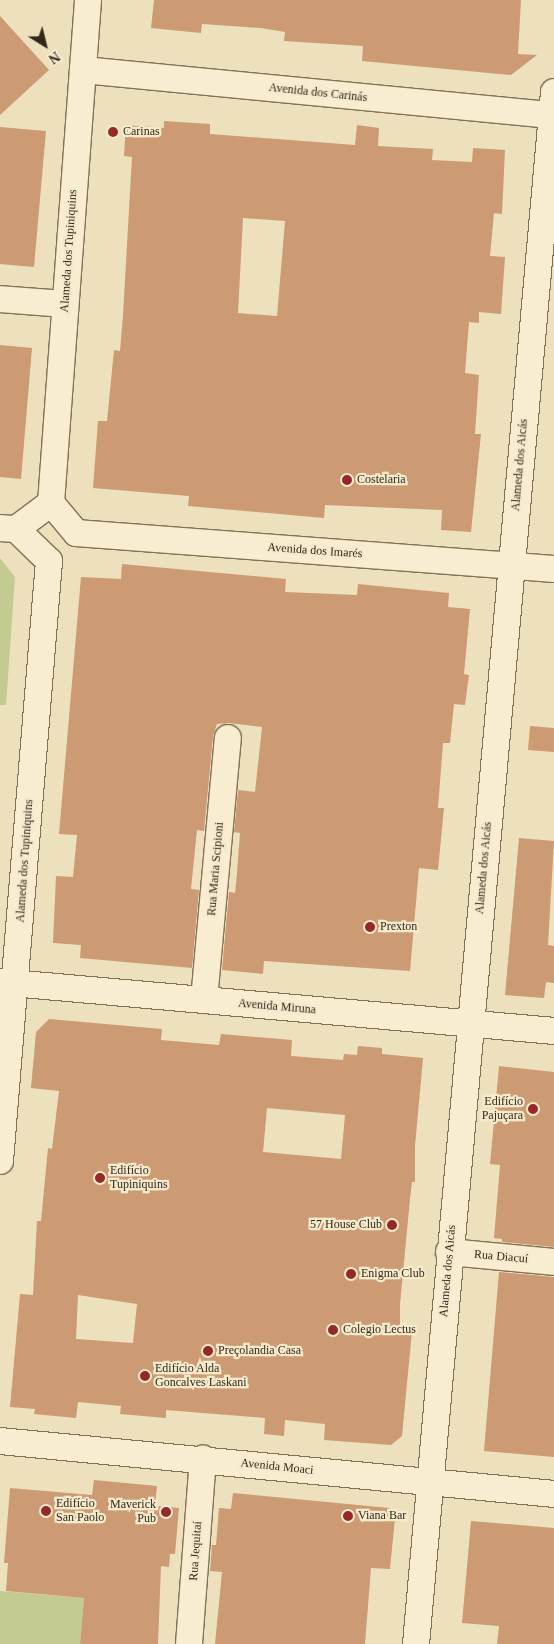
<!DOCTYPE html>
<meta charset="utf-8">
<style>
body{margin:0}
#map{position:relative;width:554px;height:1644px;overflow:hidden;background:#ede0bd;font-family:Georgia,serif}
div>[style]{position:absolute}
.green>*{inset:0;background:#c3cb91}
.building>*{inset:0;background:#cc9a73}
.roads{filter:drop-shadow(1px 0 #857056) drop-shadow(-1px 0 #857056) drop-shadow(0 1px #857056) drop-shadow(0 -1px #857056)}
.minor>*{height:26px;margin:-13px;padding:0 13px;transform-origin:13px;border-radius:13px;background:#f8edd0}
.dots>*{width:14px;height:14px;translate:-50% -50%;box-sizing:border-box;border:2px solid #f5eacc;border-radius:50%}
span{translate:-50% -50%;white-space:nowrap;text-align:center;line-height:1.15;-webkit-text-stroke:4.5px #f5eacc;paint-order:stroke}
.street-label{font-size:12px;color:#34281b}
.poi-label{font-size:12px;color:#34281b}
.left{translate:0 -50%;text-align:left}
.right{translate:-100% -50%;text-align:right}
.north{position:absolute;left:20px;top:20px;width:50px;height:50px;-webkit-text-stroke:4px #f5eacc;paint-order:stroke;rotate:144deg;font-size:14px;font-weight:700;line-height:20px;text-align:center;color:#34281b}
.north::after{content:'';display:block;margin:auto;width:18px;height:22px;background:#34281b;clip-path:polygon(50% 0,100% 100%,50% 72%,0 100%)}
</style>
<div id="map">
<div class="green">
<i style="clip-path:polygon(0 558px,15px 577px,6px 705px,0 705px)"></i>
<i style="clip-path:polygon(0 1591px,84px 1598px,80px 1644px,0 1644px)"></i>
</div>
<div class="building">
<i style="clip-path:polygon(154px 0,521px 0,518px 54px,537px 55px,511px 75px,362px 61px,363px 46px,284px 41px,285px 32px,261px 28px,202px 24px,201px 33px,151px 28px)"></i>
<i style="clip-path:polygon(0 16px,49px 70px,0 115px)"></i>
<i style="clip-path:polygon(evenodd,164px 121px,210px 124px,210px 134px,355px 145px,357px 125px,379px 128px,378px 146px,433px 149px,432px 160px,472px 162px,473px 148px,505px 150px,502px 214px,494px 213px,490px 256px,505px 257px,501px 314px,479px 312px,479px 323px,469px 322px,465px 373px,479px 375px,475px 434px,481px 434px,471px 532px,441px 530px,442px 510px,325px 505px,324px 518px,188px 506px,189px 496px,93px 488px,98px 421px,107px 421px,114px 350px,120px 351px,123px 315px,132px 157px,124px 156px,126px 125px,164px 128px,164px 121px,243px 218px,285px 221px,277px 316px,238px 313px,243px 218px)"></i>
<i style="clip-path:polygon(0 127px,46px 131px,34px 267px,0 264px)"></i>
<i style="clip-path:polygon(0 345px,32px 348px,21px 479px,0 477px)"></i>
<i style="clip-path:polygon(122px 564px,286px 579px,285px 592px,357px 595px,358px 584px,449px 593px,448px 607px,470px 609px,464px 674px,469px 675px,465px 705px,454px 704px,450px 743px,443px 743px,438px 808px,444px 808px,438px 870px,419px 868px,410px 971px,264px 961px,263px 974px,222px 970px,229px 892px,235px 893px,237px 873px,240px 833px,234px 832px,238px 790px,255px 792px,262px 727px,229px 723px,217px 724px,213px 736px,204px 831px,197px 830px,191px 889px,199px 890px,192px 968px,80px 958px,81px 945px,53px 943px,56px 876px,73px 877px,77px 835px,59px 834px,81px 577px,121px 579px)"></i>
<i style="clip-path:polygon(530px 726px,554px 728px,554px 752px,528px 750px)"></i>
<i style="clip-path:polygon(519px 838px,554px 841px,548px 945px,554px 946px,554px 983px,546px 982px,544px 998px,505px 995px)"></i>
<i style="clip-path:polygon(evenodd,49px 1019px,162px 1029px,161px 1040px,219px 1045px,221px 1034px,292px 1040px,291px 1056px,343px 1060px,344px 1054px,357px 1055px,358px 1046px,382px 1048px,382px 1054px,423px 1058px,415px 1146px,415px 1182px,412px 1182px,410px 1199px,400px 1304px,400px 1330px,412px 1331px,402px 1436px,391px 1445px,324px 1440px,325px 1424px,285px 1420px,284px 1436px,264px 1434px,265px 1418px,166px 1410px,166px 1418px,120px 1414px,121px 1406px,78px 1402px,76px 1418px,34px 1414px,35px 1409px,10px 1407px,20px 1294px,33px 1295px,37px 1221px,41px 1221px,48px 1148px,52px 1149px,59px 1091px,31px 1088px,36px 1032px,49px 1019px,267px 1108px,345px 1115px,341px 1159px,263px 1152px,267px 1108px,49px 1019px,78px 1295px,137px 1304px,133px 1343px,76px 1339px,78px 1295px)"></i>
<i style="clip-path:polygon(499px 1066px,554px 1072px,554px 1247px,502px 1242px,502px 1239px,494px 1238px,500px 1165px,490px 1164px)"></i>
<i style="clip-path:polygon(499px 1272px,554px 1277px,554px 1457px,484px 1451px)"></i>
<i style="clip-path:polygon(94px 1480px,157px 1486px,155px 1506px,179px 1508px,175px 1554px,170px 1554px,169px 1567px,161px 1566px,158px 1644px,80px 1644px,84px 1598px,6px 1591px,8px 1563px,4px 1563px,10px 1488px,92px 1495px)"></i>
<i style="clip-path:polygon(233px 1493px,389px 1508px,395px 1518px,390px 1569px,371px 1568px,365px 1644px,215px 1644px,222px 1572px,210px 1571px,212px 1545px,216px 1545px,219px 1508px,231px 1509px)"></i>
<i style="clip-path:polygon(471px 1521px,554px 1528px,554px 1644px,497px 1644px,499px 1626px,462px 1623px)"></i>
</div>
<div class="roads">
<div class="minor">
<i style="left:83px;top:70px;width:473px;rotate:5.5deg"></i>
<i style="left:0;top:299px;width:65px;rotate:4.4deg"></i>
<i style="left:51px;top:503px;width:39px;rotate:50deg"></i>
<i style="left:76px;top:533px;width:479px;rotate:4.3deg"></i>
<i style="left:51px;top:503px;width:504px;rotate:-85.79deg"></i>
<i style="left:0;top:528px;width:16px;rotate:4deg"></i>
<i style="left:16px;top:529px;width:46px;rotate:44.1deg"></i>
<i style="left:16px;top:529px;width:44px;rotate:-36.6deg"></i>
<i style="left:0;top:982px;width:556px;rotate:5.05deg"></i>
<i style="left:204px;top:1000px;width:263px;rotate:-84.8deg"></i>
<i style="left:0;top:1161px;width:602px;rotate:-85.33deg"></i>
<i style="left:449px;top:1252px;width:105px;rotate:5.4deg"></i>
<i style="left:0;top:1441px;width:557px;rotate:5.46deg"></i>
<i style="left:189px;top:1644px;width:186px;rotate:-85.7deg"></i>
<i style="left:416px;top:1644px;width:1558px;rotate:-84.92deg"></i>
</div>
</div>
<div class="dots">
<i style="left:113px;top:132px;background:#942927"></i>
<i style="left:347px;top:480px;background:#942927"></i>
<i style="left:370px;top:927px;background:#942927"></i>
<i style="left:533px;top:1109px;background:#942927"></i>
<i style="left:100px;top:1178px;background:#942927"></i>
<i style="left:392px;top:1225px;background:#942927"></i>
<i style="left:351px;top:1274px;background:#942927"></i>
<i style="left:333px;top:1330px;background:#942927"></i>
<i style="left:208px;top:1351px;background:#942927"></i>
<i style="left:145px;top:1376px;background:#942927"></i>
<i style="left:46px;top:1511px;background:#942927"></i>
<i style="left:166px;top:1512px;background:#942927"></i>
<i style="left:348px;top:1516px;background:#942927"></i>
</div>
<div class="street-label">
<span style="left:318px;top:93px;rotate:6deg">Avenida dos Carinás</span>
<span style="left:69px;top:251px;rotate:-86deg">Alameda dos Tupiniquins</span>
<span style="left:520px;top:465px;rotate:-85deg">Alameda dos Aicás</span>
<span style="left:315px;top:551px;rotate:4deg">Avenida dos Imarés</span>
<span style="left:25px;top:861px;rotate:-86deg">Alameda dos Tupiniquins</span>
<span style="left:484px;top:868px;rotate:-85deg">Alameda dos Aicás</span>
<span style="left:216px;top:869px;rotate:-85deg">Rua Maria Scipioni</span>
<span style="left:277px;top:1007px;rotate:5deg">Avenida Miruna</span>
<span style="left:501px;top:1257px;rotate:5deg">Rua Diacuí</span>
<span style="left:448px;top:1271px;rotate:-85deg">Alameda dos Aicás</span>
<span style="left:277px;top:1467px;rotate:6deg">Avenida Moaci</span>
<span style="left:196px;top:1551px;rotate:-86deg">Rua Jequitaí</span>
</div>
<div class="poi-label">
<span class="left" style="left:123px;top:132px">Carinas</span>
<span class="left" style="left:357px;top:480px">Costelaria</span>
<span class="left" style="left:380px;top:927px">Prexton</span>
<span class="right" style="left:523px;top:1109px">Edifício<br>Pajuçara</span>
<span class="left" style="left:110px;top:1178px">Edifício<br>Tupiniquins</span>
<span class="right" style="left:382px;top:1225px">57 House Club</span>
<span class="left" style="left:361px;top:1274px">Enigma Club</span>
<span class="left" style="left:343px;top:1330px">Colegio Lectus</span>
<span class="left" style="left:218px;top:1351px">Preçolandia Casa</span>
<span class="left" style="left:155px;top:1376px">Edifício Alda<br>Goncalves Laskani</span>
<span class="left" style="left:56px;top:1511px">Edifício<br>San Paolo</span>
<span class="right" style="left:156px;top:1512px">Maverick<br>Pub</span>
<span class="left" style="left:358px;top:1516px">Viana Bar</span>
</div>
<div class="north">N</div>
</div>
